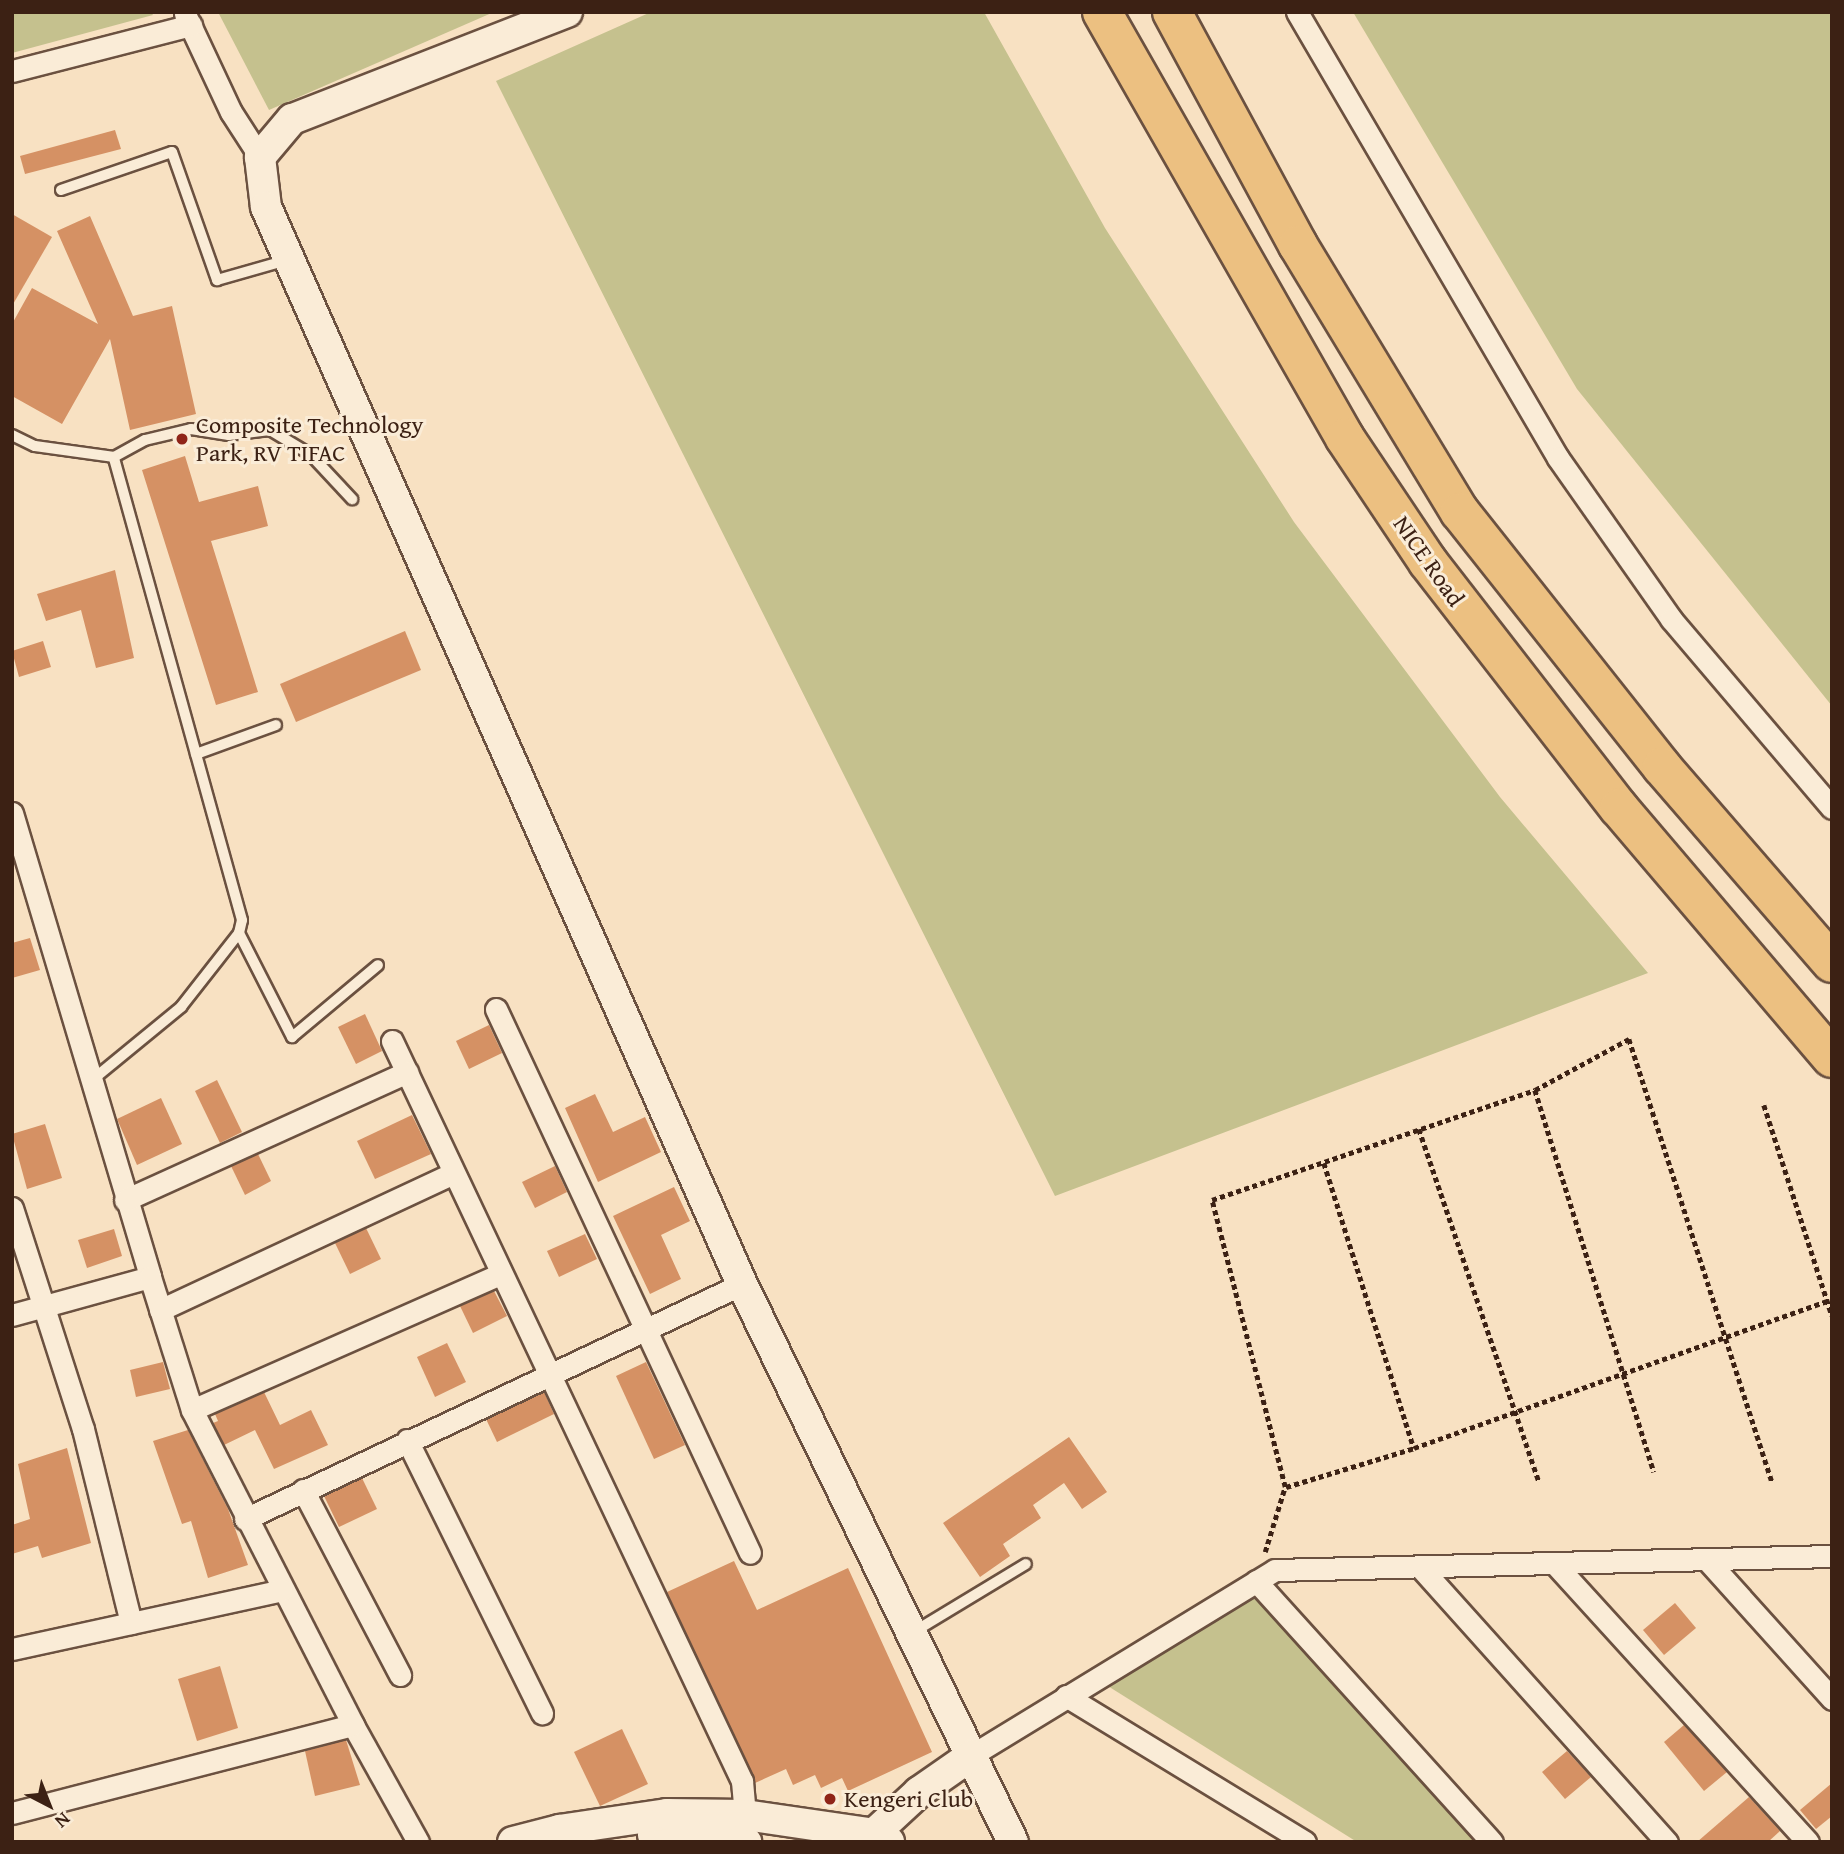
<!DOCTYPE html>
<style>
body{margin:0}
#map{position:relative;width:1844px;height:1854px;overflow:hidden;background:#f8e1c2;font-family:"Gentium Book Plus",serif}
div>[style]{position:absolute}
.green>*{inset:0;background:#c5c18e}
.building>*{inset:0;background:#d59164}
.path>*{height:4.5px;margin-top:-2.25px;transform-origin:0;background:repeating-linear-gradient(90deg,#3c2114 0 5px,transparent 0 8.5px)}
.roads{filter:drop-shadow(2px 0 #6b5140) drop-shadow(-2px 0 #6b5140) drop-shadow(0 2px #6b5140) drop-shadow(0 -2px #6b5140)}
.lane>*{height:10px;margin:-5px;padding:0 5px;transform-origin:5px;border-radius:5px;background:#faecd7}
.street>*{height:21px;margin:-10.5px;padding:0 10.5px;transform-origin:10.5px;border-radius:10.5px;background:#faecd7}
.secondary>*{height:30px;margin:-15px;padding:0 15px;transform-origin:15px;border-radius:15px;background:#faecd7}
.highway>*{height:38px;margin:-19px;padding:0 19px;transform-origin:19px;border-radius:19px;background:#ecc081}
.dots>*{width:19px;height:19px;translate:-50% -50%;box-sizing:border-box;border:4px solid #faecd7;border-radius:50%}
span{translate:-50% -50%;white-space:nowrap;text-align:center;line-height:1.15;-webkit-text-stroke:6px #faecd7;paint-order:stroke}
.poi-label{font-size:24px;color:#3c2114}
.left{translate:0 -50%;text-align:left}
.street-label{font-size:24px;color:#3c2114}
.frame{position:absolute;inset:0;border:14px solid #3c2114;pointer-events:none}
.north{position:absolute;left:14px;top:1770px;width:70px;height:70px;-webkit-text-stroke:5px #faecd7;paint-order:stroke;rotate:138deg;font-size:19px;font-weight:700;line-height:28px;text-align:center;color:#3c2114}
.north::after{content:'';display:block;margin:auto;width:24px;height:32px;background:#3c2114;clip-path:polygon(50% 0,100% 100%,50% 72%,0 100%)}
</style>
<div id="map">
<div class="green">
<i style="clip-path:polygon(12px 12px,151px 12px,153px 15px,12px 53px)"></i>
<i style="clip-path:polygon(218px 12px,494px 12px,269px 110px)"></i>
<i style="clip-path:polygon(651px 12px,984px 12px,1105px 228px,1294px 522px,1500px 797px,1648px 973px,1055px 1196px,496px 81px)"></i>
<i style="clip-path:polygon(1353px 12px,1832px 12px,1832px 706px,1577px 389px)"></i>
<i style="clip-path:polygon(1256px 1597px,1476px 1842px,1357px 1842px,1103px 1683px)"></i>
</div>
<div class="building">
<i style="clip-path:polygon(115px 130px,121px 149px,25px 174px,20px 156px)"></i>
<i style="clip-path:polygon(12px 214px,52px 237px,12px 306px)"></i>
<i style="clip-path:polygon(90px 216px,133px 316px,172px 306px,196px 414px,130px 430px,110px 339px,62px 424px,12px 396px,12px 324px,32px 288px,98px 324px,57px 231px)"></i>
<i style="clip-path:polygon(185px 456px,199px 502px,258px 486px,268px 526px,211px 541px,258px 692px,216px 705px,142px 470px)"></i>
<i style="clip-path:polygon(115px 570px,134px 658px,96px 668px,81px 610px,46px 621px,37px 594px)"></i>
<i style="clip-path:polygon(405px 631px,421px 670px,296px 722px,280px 684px)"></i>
<i style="clip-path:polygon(43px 641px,51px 667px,19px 677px,12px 651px)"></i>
<i style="clip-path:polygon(30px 938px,40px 970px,12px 978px,12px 943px)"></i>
<i style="clip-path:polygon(365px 1014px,382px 1051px,356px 1064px,338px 1027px)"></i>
<i style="clip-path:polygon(489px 1025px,502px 1053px,469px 1069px,456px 1041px)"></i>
<i style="clip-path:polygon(217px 1080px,242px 1132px,220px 1143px,195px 1091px)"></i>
<i style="clip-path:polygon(595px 1094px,613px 1132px,645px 1117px,661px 1152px,598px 1182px,565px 1108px)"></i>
<i style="clip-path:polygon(161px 1098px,182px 1144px,137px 1165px,117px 1119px)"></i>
<i style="clip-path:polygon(412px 1115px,431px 1154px,375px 1179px,357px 1141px)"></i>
<i style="clip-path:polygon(45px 1124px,62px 1178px,27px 1189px,12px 1134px)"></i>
<i style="clip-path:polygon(258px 1154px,271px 1181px,245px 1195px,231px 1166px)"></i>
<i style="clip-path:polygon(555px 1166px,567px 1192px,535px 1208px,522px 1182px)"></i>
<i style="clip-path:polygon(674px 1187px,690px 1221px,661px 1235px,681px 1279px,650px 1294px,613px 1216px)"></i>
<i style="clip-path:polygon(366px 1228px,381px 1259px,350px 1274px,335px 1243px)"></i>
<i style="clip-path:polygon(114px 1229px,122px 1256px,87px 1268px,78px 1240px)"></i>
<i style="clip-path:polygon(585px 1234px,597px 1259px,559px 1277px,547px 1251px)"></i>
<i style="clip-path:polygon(494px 1291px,507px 1316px,473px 1333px,460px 1306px)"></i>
<i style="clip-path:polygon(447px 1343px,466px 1382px,435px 1397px,417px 1357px)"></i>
<i style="clip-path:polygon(163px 1362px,170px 1389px,136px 1397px,130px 1370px)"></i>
<i style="clip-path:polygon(646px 1362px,685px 1445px,654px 1459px,616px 1376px)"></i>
<i style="clip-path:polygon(264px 1392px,280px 1425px,311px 1410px,328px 1445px,274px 1469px,255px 1430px,224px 1445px,213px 1423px,218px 1421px,215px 1414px)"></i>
<i style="clip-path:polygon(544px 1392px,554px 1414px,497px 1442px,486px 1419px)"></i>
<i style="clip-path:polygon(188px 1430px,228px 1509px,248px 1565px,208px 1578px,191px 1521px,182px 1524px,153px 1441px)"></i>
<i style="clip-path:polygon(1069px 1437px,1107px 1492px,1082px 1509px,1064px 1483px,1033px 1505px,1041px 1518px,1003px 1544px,1010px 1556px,980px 1577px,943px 1523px)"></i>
<i style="clip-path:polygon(67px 1448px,91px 1543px,42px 1558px,38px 1546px,12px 1554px,12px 1525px,30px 1519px,18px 1464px)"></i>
<i style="clip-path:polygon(362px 1478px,377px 1509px,339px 1527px,324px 1496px)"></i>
<i style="clip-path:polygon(734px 1561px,757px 1610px,848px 1568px,932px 1752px,848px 1791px,842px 1778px,821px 1788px,815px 1775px,793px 1785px,786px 1769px,755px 1783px,667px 1592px)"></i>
<i style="clip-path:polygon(1675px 1603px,1696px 1628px,1664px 1655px,1643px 1630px)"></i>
<i style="clip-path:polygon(220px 1666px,238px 1728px,197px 1741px,178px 1679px)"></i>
<i style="clip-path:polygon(1684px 1725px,1727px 1772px,1704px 1791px,1664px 1742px)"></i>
<i style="clip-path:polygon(622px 1729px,648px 1784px,600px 1806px,574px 1752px)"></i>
<i style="clip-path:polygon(346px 1740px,360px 1785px,315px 1796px,305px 1751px)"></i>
<i style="clip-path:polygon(1567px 1751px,1591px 1777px,1565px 1799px,1542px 1772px)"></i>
<i style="clip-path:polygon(1832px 1783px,1832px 1816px,1816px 1829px,1800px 1810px)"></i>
<i style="clip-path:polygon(1749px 1797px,1780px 1831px,1768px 1842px,1697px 1842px)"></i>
</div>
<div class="path">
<i style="left:1535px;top:1090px;width:400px;rotate:72.7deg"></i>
<i style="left:1764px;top:1105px;width:221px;rotate:72.1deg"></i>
<i style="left:1419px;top:1129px;width:373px;rotate:71.2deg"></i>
<i style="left:1324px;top:1163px;width:299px;rotate:72.5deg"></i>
<i style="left:1286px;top:1487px;width:134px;rotate:-16.9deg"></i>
<i style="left:1414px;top:1448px;width:438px;rotate:-19.6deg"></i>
<i style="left:1265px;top:1552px;width:68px;rotate:-72.9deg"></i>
<i style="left:1285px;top:1487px;width:296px;rotate:-104.3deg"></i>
<i style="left:1212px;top:1200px;width:341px;rotate:-18.8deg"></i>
<i style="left:1535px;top:1090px;width:107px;rotate:-28.5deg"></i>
<i style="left:1629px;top:1039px;width:465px;rotate:72.1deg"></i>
</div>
<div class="roads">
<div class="lane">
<i style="left:61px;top:190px;width:117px;rotate:-18.9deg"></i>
<i style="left:172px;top:152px;width:136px;rotate:70.6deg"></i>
<i style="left:217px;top:280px;width:73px;rotate:-15.9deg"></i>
<i style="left:12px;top:435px;width:25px;rotate:26deg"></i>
<i style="left:35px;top:446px;width:80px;rotate:7.9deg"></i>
<i style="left:114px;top:457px;width:35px;rotate:-29deg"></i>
<i style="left:145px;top:440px;width:47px;rotate:-13.4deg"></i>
<i style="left:191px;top:429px;width:38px;rotate:9deg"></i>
<i style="left:229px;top:435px;width:41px;rotate:-7deg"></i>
<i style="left:270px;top:430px;width:47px;rotate:31deg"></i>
<i style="left:310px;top:454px;width:62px;rotate:47deg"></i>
<i style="left:196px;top:754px;width:85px;rotate:-19.9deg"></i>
<i style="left:239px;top:933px;width:117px;rotate:63deg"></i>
<i style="left:292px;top:1037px;width:112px;rotate:-39.9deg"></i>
<i style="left:91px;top:1081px;width:117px;rotate:-39.4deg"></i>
<i style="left:181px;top:1007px;width:94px;rotate:-51.9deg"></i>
<i style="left:239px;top:933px;width:13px;rotate:-77deg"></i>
<i style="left:242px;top:920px;width:480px;rotate:-105.5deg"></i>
<i style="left:912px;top:1633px;width:133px;rotate:-31.2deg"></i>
</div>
<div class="street">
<i style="left:1297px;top:12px;width:517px;rotate:59.66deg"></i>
<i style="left:1558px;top:458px;width:197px;rotate:54.9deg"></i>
<i style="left:1671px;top:619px;width:248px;rotate:49.6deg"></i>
<i style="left:185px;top:14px;width:108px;rotate:64.9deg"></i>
<i style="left:231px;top:112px;width:54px;rotate:57.2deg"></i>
<i style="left:12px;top:71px;width:185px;rotate:-14.4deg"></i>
<i style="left:12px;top:813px;width:484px;rotate:73.4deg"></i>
<i style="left:150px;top:1277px;width:143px;rotate:164.6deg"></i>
<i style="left:496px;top:1009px;width:600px;rotate:64.97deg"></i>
<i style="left:392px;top:1041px;width:819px;rotate:64.69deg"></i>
<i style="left:742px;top:1781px;width:34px;rotate:85deg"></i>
<i style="left:125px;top:1200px;width:310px;rotate:-24.4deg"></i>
<i style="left:12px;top:1208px;width:232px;rotate:72.2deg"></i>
<i style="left:83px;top:1429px;width:200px;rotate:76.1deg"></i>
<i style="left:150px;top:1277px;width:139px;rotate:72.5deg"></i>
<i style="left:192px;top:1410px;width:354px;rotate:62.9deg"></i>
<i style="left:353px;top:1725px;width:134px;rotate:60.9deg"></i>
<i style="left:160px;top:1310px;width:324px;rotate:-25deg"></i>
<i style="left:192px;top:1410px;width:337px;rotate:-23.8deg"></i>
<i style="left:407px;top:1440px;width:305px;rotate:63.7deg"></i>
<i style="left:303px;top:1490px;width:209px;rotate:62.3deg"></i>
<i style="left:245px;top:1519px;width:550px;rotate:-25.31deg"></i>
<i style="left:1707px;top:1560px;width:187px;rotate:48deg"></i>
<i style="left:1554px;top:1563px;width:377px;rotate:47.7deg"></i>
<i style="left:1420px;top:1567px;width:370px;rotate:48.1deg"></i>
<i style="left:1256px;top:1581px;width:352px;rotate:47.9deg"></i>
<i style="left:12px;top:1649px;width:276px;rotate:-12.3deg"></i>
<i style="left:1066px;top:1696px;width:280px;rotate:31.4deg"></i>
<i style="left:972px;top:1755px;width:355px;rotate:-31.4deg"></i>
<i style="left:1275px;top:1570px;width:557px;rotate:-1.44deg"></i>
<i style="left:12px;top:1813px;width:352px;rotate:-14.5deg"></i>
</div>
<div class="secondary">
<i style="left:567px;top:12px;width:295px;rotate:158.7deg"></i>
<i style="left:292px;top:119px;width:50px;rotate:130.1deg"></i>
<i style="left:260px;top:157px;width:50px;rotate:83.2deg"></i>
<i style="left:266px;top:207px;width:1177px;rotate:66.16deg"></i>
<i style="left:742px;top:1284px;width:620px;rotate:64.1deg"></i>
<i style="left:653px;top:1835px;width:16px;rotate:-11deg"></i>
<i style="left:669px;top:1832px;width:78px;rotate:7.4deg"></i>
<i style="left:513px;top:1842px;width:48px;rotate:-14.6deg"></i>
<i style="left:559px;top:1830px;width:109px;rotate:-8.4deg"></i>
<i style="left:667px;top:1814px;width:78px;rotate:0.7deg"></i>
<i style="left:745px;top:1815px;width:125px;rotate:8.3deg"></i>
<i style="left:869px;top:1833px;width:22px;rotate:24deg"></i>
<i style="left:865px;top:1842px;width:74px;rotate:-42.8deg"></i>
<i style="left:919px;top:1792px;width:65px;rotate:-34.9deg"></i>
</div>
<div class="highway">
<i style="left:1102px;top:12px;width:490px;rotate:60.3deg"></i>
<i style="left:1345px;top:438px;width:149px;rotate:56.2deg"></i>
<i style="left:1428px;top:562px;width:311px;rotate:52.2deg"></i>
<i style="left:1619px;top:808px;width:328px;rotate:49.6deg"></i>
<i style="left:1172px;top:12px;width:265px;rotate:61.6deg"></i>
<i style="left:1298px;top:245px;width:312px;rotate:58.8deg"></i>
<i style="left:1460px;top:512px;width:325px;rotate:51.6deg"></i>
<i style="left:1662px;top:767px;width:259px;rotate:49.1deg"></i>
</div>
</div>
<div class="dots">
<i style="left:182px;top:439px;background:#8f2418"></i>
<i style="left:830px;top:1799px;background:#8f2418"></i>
</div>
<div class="poi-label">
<span class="left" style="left:196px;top:439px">Composite Technology<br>Park, RV TIFAC</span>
<span class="left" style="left:844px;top:1799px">Kengeri Club</span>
</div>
<div class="street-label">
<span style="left:1429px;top:561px;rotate:55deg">NICE Road</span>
</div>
<div class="frame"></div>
<div class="north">N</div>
</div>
